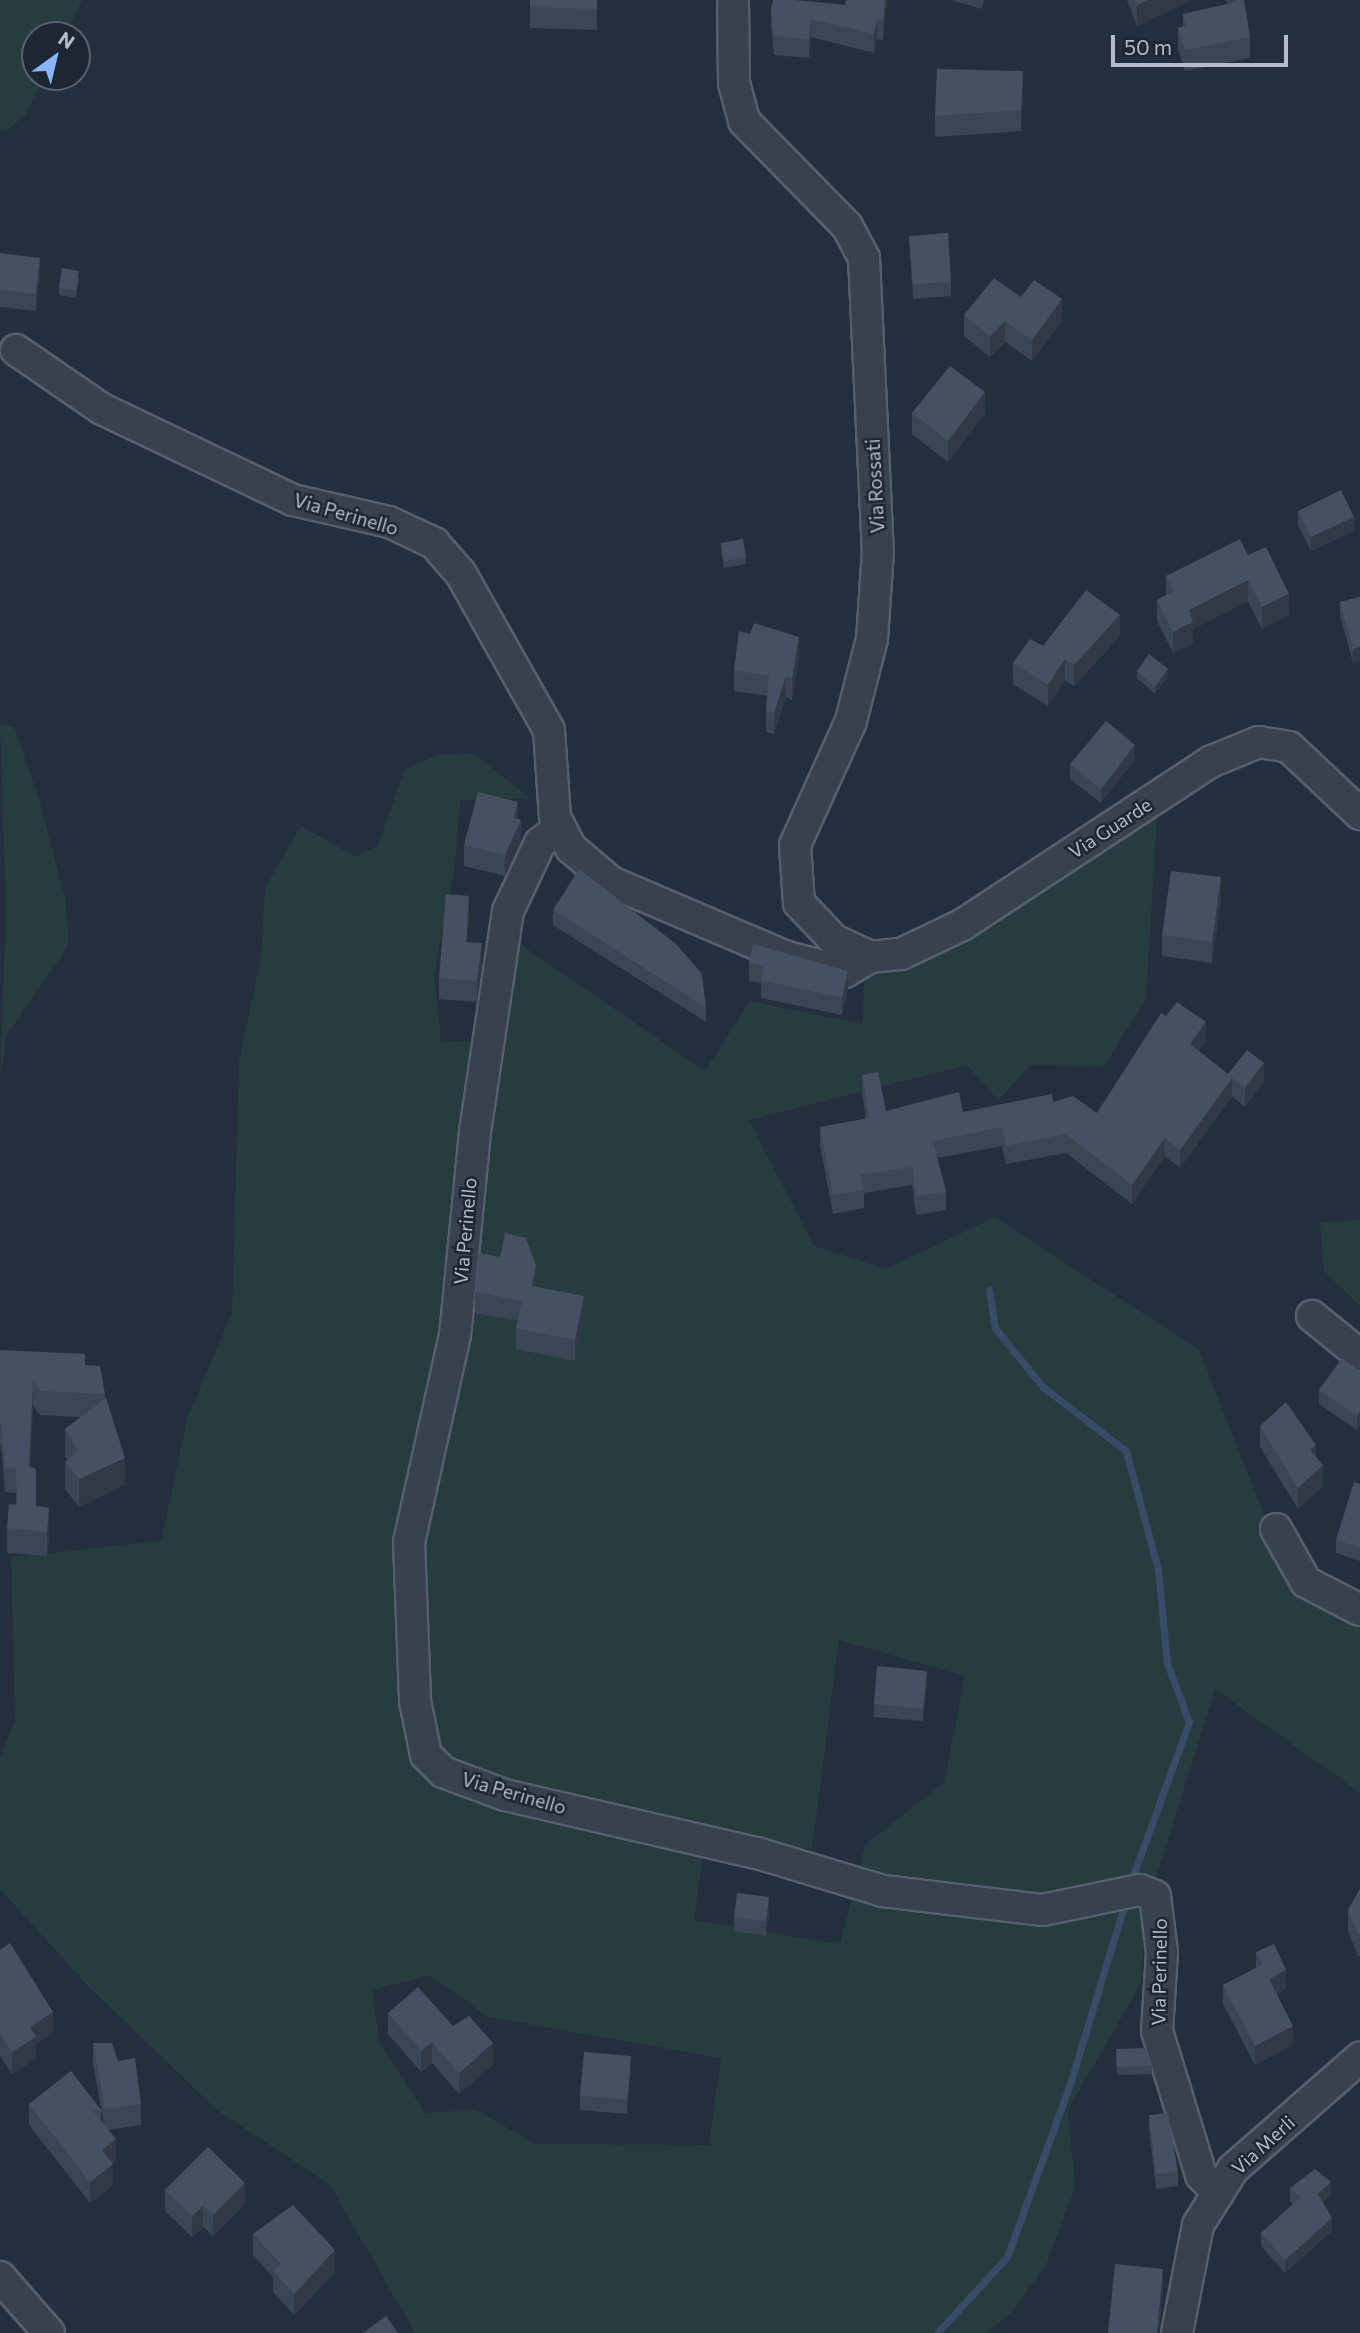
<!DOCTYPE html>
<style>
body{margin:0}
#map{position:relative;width:1360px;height:2333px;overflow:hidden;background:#242f3e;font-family:Commissioner,sans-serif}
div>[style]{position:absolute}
.green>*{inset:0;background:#263c3f}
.stream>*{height:7px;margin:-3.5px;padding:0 3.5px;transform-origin:3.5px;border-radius:3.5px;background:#394c67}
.roads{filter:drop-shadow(2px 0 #565f6c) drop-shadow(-2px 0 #565f6c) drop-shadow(0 2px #565f6c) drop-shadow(0 -2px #565f6c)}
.minor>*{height:30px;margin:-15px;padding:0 15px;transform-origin:15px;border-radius:15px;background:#38414e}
.wall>*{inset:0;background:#3b4654}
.shaded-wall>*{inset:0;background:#303945}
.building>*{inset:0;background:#455162}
span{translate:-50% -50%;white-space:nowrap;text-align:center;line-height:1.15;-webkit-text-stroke:5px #1d2633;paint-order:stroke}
.street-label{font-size:19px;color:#b4bcc9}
.north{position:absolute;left:21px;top:21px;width:70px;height:70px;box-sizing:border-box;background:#1d2633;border:2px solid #59626f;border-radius:50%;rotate:34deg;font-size:19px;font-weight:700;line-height:28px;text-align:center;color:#b4bcc9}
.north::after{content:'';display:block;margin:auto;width:24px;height:32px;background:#8ab4f8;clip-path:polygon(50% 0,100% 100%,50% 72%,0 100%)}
.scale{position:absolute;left:1111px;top:35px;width:177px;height:32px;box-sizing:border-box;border:4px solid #b4bcc9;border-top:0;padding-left:9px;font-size:21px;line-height:24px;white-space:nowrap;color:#b4bcc9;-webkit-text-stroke:5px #1d2633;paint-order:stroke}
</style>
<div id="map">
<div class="green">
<i style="clip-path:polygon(0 0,82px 0,65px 35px,35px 35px,35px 77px,44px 77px,25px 115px,5px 132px,0 131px)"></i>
<i style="clip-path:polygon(0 724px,14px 727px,38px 795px,65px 898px,69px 945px,7px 1034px,0 1078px,6px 913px)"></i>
<i style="clip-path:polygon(evenodd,473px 753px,530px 798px,460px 800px,455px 865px,434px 975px,441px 1041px,480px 1042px,521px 945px,705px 1071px,750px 1001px,863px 1024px,864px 972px,933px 956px,1157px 818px,1146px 999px,1104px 1066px,1031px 1065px,998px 1100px,967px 1065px,749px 1120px,814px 1246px,886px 1269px,995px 1217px,1199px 1350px,1280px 1555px,1360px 1609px,1360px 1793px,1215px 1689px,1157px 1875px,1139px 1891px,1145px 1929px,1141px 1983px,1068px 2110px,1075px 2187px,1046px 2265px,1012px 2312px,986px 2333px,415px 2333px,330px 2185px,217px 2110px,87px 1985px,0 1889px,0 1757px,15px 1720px,11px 1557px,161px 1541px,188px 1416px,232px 1313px,239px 1062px,261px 957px,265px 888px,301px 826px,356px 857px,378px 845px,405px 769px,438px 755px,473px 753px,839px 1640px,965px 1676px,944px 1782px,865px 1845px,840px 1944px,694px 1920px,704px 1847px,812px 1848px,839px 1640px,473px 753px,430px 1975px,488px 2017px,721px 2058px,709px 2145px,536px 2144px,476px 2110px,425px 2113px,380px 2044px,372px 1990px,430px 1975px)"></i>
<i style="clip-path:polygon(1360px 1220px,1360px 1306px,1324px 1271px,1320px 1222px)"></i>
</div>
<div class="stream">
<i style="left:989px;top:1290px;width:38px;rotate:81deg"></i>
<i style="left:995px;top:1328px;width:76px;rotate:50.9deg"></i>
<i style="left:1043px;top:1387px;width:105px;rotate:37.6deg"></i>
<i style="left:1126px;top:1451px;width:123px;rotate:74.9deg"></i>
<i style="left:1158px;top:1570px;width:93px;rotate:84.5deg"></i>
<i style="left:1167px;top:1663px;width:63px;rotate:69.6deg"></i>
<i style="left:1189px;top:1722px;width:172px;rotate:110deg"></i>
<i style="left:937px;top:2333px;width:103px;rotate:-47.4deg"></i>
<i style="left:1007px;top:2257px;width:187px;rotate:-70deg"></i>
<i style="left:1071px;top:2081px;width:187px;rotate:-73.2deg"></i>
</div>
<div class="roads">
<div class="minor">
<i style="left:733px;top:0;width:83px;rotate:89.3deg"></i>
<i style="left:734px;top:83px;width:39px;rotate:75deg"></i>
<i style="left:744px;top:121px;width:147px;rotate:45.6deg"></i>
<i style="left:847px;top:226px;width:36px;rotate:62deg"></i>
<i style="left:864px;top:258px;width:293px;rotate:87.3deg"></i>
<i style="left:878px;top:551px;width:88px;rotate:93.9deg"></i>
<i style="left:872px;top:639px;width:85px;rotate:104.4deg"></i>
<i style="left:851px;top:721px;width:136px;rotate:114.3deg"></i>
<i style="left:795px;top:845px;width:58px;rotate:86.1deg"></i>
<i style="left:799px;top:903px;width:51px;rotate:46.6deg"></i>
<i style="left:834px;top:940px;width:40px;rotate:25deg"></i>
<i style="left:870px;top:957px;width:31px;rotate:-6deg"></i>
<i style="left:901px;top:954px;width:68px;rotate:-25.4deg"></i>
<i style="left:962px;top:925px;width:297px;rotate:-33.3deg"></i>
<i style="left:1210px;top:762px;width:53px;rotate:-22.2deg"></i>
<i style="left:1259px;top:742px;width:30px;rotate:9deg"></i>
<i style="left:1289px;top:747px;width:98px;rotate:43.3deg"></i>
<i style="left:16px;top:350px;width:104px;rotate:34.5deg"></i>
<i style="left:102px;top:409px;width:212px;rotate:25.5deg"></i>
<i style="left:293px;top:500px;width:98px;rotate:12.9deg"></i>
<i style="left:389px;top:522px;width:50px;rotate:25deg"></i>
<i style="left:434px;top:543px;width:41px;rotate:48.9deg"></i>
<i style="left:461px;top:574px;width:179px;rotate:60.6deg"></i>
<i style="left:549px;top:730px;width:87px;rotate:86.1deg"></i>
<i style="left:555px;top:817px;width:35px;rotate:63deg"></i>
<i style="left:571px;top:848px;width:52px;rotate:40.4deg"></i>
<i style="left:611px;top:882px;width:191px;rotate:23.1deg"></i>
<i style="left:787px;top:957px;width:60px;rotate:14.5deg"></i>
<i style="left:845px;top:972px;width:29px;rotate:-31deg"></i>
<i style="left:560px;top:828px;width:25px;rotate:143deg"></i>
<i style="left:540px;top:843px;width:75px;rotate:115.2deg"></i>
<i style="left:508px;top:911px;width:223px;rotate:98.5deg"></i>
<i style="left:475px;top:1132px;width:204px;rotate:95.6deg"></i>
<i style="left:455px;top:1335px;width:212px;rotate:102.5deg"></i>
<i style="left:409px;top:1542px;width:159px;rotate:87.8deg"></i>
<i style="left:415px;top:1701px;width:55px;rotate:78.5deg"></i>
<i style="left:426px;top:1755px;width:24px;rotate:45deg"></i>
<i style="left:443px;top:1772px;width:66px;rotate:20.4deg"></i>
<i style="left:505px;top:1795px;width:259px;rotate:13deg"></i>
<i style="left:757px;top:1853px;width:132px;rotate:16.8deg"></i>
<i style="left:883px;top:1891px;width:161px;rotate:6.8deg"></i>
<i style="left:1043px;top:1910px;width:99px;rotate:-11.7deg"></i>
<i style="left:1140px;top:1890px;width:16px;rotate:22deg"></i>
<i style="left:1155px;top:1896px;width:56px;rotate:82.9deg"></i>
<i style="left:1162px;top:1952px;width:79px;rotate:93.6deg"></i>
<i style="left:1157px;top:2031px;width:151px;rotate:73deg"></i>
<i style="left:1201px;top:2175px;width:25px;rotate:47deg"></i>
<i style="left:1312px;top:1316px;width:62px;rotate:39.1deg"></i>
<i style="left:1276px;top:1529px;width:61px;rotate:60.5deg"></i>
<i style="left:1306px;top:1582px;width:61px;rotate:27.4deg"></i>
<i style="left:0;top:2277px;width:74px;rotate:48.8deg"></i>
<i style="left:1177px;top:2333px;width:110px;rotate:-79deg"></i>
<i style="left:1198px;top:2225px;width:66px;rotate:-58deg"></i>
<i style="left:1233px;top:2169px;width:169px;rotate:-41.2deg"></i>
</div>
</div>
<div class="wall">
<i style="clip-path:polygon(530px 0,597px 0,597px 30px,530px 28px)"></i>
<i style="clip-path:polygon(887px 0,883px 40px,877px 39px,874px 53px,811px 37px,809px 58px,774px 55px,771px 28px,771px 9px,845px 5px)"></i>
<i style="clip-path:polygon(951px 0,984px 0,982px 9px)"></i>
<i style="clip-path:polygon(1127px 0,1192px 0,1137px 26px)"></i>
<i style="clip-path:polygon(1226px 0,1244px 0,1250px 37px,1250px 58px,1185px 71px,1178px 49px,1178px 28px,1183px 27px,1183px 14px,1228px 4px)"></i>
<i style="clip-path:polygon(1023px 92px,1021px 131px,935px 137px,935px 116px)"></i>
<i style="clip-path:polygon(909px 236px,951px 282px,951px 296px,913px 299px)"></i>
<i style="clip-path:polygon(0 253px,40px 275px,36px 311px,0 307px)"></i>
<i style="clip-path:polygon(79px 278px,76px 298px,59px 295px,59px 287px)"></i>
<i style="clip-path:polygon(1021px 297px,1062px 320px,1032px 361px,1005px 342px,990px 357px,964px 336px,964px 315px)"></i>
<i style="clip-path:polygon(912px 413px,985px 413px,948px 462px,912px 434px)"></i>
<i style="clip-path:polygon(1298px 511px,1354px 531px,1311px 551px,1298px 525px)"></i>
<i style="clip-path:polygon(721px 543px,746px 557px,746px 564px,724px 568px,721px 550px)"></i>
<i style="clip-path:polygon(1248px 555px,1289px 615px,1262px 629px,1248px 601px,1193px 629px,1193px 644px,1173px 653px,1157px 621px,1157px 600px,1166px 595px,1166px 576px)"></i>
<i style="clip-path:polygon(1360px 597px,1353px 663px,1340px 616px,1340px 602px)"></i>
<i style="clip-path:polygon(1120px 636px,1074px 686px,1065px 680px,1048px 706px,1013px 684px,1013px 663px,1043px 646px)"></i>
<i style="clip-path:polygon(799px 658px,792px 700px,786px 697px,774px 734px,766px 732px,766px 711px,767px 696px,734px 691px,734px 670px)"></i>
<i style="clip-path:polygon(1137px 671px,1168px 676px,1155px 694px,1137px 678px)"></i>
<i style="clip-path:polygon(1135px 759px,1101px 803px,1070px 779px,1070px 764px)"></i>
<i style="clip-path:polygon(521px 841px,505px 876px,464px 866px,464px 845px)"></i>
<i style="clip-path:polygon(1221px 899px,1212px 963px,1162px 956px,1162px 935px)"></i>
<i style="clip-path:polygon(553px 910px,706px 1008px,706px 1022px,553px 925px)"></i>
<i style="clip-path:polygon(469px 917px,467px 942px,482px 964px,477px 1002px,439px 999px,439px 978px)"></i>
<i style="clip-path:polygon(753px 944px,848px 989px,842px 1015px,761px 998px,761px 983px,749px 981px,749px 963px)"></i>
<i style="clip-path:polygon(1206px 1041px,1198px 1051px,1228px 1074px,1264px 1082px,1245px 1107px,1232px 1096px,1180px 1168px,1165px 1156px,1132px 1204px,1066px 1153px,1006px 1164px,1002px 1146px,937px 1158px,946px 1192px,946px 1210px,916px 1215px,912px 1185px,864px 1193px,864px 1208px,833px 1214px,820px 1146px,820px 1127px,866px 1119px,862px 1093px,862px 1075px,886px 1111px,963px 1112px,1053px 1102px,1097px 1113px)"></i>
<i style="clip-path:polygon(536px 1287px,584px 1317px,575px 1361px,516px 1349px,516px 1328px,518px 1321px,475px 1313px,475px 1292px)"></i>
<i style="clip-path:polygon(0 1350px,85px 1365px,105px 1394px,105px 1399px,125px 1485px,79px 1507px,65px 1489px,65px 1462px,67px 1460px,65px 1456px,65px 1429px,80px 1417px,40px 1415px,33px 1405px,30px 1467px,36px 1506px,49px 1532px,47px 1556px,7px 1553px,7px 1528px,16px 1505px,16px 1493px,5px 1492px,1px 1446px,0 1446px)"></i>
<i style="clip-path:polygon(1360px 1371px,1357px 1430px,1319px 1404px,1319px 1390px)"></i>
<i style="clip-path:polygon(1260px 1426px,1316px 1456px,1323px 1486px,1298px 1509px,1260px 1447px)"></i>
<i style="clip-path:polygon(1360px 1484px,1360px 1561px,1336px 1553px,1336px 1540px)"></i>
<i style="clip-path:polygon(927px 1683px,923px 1721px,874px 1717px,874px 1704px)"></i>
<i style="clip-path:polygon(1360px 1889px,1360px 1956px,1358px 1956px,1348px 1931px,1348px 1910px)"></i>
<i style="clip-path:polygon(769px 1911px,766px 1936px,734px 1931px,734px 1917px)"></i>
<i style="clip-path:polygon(0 1950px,53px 2033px,36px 2044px,36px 2058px,12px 2074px,0 2055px)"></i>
<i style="clip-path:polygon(1256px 1952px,1286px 1989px,1277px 1994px,1293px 2045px,1255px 2065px,1223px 2004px,1223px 1985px,1256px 1968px)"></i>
<i style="clip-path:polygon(388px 2013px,453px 2026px,493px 2065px,459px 2094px,432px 2063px,421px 2072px,388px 2034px)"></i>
<i style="clip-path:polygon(93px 2043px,118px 2061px,141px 2104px,141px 2125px,108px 2130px,116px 2160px,112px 2163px,113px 2185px,90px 2203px,29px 2125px,29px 2104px,101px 2110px,101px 2121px,104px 2125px,93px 2064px)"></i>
<i style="clip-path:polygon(1116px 2049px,1152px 2066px,1152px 2074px,1117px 2075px)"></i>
<i style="clip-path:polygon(631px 2070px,627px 2114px,580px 2110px,580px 2095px)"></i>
<i style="clip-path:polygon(1149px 2115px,1178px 2172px,1178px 2186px,1156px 2189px,1149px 2129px)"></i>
<i style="clip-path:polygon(1290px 2188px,1331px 2195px,1323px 2202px,1332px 2231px,1285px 2273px,1261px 2246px,1261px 2233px,1293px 2204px,1290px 2201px)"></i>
<i style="clip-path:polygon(165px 2190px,245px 2204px,213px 2236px,203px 2227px,192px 2237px,165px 2211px)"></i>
<i style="clip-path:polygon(253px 2234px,335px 2272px,294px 2315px,273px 2292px,273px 2277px,253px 2255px)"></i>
</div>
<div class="shaded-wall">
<i style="clip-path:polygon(885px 0,887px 0,883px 40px,883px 21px)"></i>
<i style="clip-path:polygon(1147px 0,1192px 0,1137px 26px,1137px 5px)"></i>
<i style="clip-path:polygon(811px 19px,811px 37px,809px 58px,809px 40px)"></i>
<i style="clip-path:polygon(877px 20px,877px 39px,874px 53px,874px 34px)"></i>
<i style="clip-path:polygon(1023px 71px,1023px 92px,1021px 131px,1021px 110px)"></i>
<i style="clip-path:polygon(40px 258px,40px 275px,36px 311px,36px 294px)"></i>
<i style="clip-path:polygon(1062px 299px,1062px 320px,1032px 361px,1032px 340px)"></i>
<i style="clip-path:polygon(1005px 321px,1005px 342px,990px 357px,990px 336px)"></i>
<i style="clip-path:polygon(985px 392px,985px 413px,948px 462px,948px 441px)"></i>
<i style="clip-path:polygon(1354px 517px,1354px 531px,1311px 551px,1311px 537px)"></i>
<i style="clip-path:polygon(1248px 580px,1248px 601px,1193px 629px,1193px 644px,1173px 653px,1173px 632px,1189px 610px)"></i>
<i style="clip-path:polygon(1289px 594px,1289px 615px,1262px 629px,1262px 607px)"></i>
<i style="clip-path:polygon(1120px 615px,1120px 636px,1074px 686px,1074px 665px)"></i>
<i style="clip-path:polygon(799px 637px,799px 658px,792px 700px,792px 678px)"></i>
<i style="clip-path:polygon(1360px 647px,1360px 661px,1353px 663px,1353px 649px)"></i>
<i style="clip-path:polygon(1065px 659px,1065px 680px,1048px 706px,1048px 685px)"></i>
<i style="clip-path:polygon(1168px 669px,1168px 676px,1155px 694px,1155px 687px)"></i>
<i style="clip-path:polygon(786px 676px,786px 697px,774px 734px,774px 713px)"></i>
<i style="clip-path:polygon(1135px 745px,1135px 759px,1101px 803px,1101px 789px)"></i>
<i style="clip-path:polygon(518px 802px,518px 823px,521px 820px,521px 841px,505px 876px,505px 855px)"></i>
<i style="clip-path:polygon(1221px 877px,1221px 899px,1212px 963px,1212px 942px)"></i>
<i style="clip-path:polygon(469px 896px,469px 917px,466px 963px,466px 942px)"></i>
<i style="clip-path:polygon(482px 943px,482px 964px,477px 1002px,477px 981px)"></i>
<i style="clip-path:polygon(848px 971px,848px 989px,842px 1015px,842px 998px)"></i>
<i style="clip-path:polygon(1206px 1022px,1206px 1041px,1190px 1063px,1190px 1044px)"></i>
<i style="clip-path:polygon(1264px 1063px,1264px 1082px,1245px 1107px,1245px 1088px)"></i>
<i style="clip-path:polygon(1232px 1078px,1232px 1096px,1180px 1168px,1180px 1150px)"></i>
<i style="clip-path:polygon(1165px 1138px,1165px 1156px,1132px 1204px,1132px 1185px)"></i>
<i style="clip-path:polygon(536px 1266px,536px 1287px,532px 1286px)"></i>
<i style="clip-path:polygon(584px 1296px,584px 1317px,575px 1361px,575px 1340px)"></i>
<i style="clip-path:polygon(33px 1380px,33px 1405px,29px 1490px,29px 1466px)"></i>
<i style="clip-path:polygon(1360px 1412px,1360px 1426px,1357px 1430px,1357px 1416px)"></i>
<i style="clip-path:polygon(1316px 1445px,1316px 1466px,1310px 1450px)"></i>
<i style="clip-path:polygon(125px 1458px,125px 1485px,79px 1507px,79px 1479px)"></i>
<i style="clip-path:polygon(1323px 1465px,1323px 1486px,1298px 1509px,1298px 1488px)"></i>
<i style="clip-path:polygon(49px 1508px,49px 1532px,47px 1556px,47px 1532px)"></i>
<i style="clip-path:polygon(927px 1671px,927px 1683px,923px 1721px,923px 1709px)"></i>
<i style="clip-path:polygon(769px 1897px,769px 1911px,766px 1936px,766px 1921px)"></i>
<i style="clip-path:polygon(1286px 1970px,1286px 1989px,1269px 1998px,1269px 1979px)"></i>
<i style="clip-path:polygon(53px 2012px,53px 2033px,36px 2044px,36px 2058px,12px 2074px,12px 2052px,30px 2027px)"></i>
<i style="clip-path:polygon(1293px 2026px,1293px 2045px,1255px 2065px,1255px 2046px)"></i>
<i style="clip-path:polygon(432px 2042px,432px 2063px,421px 2072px,421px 2051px)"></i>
<i style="clip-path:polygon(493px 2043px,493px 2065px,459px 2094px,459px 2073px)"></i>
<i style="clip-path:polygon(631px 2056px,631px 2070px,627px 2114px,627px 2100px)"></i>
<i style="clip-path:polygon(116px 2139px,116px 2160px,102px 2171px,102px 2150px)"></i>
<i style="clip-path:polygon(113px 2164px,113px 2185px,90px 2203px,90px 2182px)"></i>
<i style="clip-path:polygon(1331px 2182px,1331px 2195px,1318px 2207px,1318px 2194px)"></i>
<i style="clip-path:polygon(245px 2183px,245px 2204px,213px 2236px,213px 2215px)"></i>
<i style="clip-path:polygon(203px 2206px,203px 2227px,192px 2237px,192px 2216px)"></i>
<i style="clip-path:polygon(1332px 2218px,1332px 2231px,1285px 2273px,1285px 2260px)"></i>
<i style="clip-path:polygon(335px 2250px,335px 2272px,294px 2315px,294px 2294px)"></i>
<i style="clip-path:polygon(1163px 2269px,1163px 2291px,1159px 2333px,1157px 2333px)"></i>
</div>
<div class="building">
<i style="clip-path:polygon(530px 0,597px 0,597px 9px,530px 7px)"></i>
<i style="clip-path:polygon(773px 0,795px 0,845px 5px,846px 0,885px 0,883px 21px,877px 20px,874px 34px,811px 19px,809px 40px,774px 36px,771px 9px)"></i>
<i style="clip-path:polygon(1135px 0,1147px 0,1137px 5px)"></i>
<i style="clip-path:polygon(1236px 0,1244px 0,1250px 37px,1185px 50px,1178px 28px,1186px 26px,1183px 14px,1236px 2px)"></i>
<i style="clip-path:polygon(937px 69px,1023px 71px,1021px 110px,935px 116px)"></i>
<i style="clip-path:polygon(948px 233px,951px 282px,913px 284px,909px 236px)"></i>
<i style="clip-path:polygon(0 253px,40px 258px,36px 294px,0 290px)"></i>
<i style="clip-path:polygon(62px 268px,79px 271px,76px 290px,59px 287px)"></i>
<i style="clip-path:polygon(994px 278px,1021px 297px,1034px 280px,1062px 299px,1032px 340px,1005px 321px,990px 336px,964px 315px)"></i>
<i style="clip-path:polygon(950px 366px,985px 392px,948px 441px,912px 413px)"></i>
<i style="clip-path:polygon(1341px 490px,1354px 517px,1311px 537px,1298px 511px)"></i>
<i style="clip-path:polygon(743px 539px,746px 557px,724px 561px,721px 543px)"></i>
<i style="clip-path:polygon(1240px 539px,1248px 555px,1266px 547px,1289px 594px,1262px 607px,1248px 580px,1189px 610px,1193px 622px,1173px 632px,1157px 600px,1174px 591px,1166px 576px)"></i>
<i style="clip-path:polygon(1086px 590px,1120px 615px,1074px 665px,1065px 659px,1048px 685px,1013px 663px,1030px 639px,1043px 646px)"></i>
<i style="clip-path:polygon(1360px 597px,1360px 647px,1353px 649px,1340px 602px)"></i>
<i style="clip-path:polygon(754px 623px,799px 637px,792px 678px,786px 676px,774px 713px,766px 711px,769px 676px,734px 670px,739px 631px,750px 634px)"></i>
<i style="clip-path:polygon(1149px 654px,1168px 669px,1155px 687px,1137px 671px)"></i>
<i style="clip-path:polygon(1106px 721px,1135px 745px,1101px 789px,1070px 764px)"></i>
<i style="clip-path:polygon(478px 792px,518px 802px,514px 818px,521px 820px,505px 855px,464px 845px)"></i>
<i style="clip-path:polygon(579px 869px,676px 944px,702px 974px,706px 1008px,553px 910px)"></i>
<i style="clip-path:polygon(1171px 871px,1221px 877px,1212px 942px,1162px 935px)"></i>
<i style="clip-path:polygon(446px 894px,469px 896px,466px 942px,482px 943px,477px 981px,439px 978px)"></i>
<i style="clip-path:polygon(753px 944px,848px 971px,842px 998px,761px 980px,764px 966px,749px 963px)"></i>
<i style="clip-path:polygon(1177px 1002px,1206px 1022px,1190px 1044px,1228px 1074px,1247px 1050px,1264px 1063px,1245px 1088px,1232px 1078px,1180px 1150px,1165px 1138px,1132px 1185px,1066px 1134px,1006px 1146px,1002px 1127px,933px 1141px,946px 1192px,916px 1196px,912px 1167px,861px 1175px,864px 1190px,833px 1195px,820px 1127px,869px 1118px,862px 1075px,878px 1072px,886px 1111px,959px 1092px,963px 1112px,1052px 1094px,1053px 1102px,1073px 1096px,1097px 1113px,1161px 1013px,1166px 1016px)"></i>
<i style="clip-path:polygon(505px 1233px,526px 1238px,536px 1266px,532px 1286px,584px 1296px,575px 1340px,516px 1328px,522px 1301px,475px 1292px,479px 1253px,500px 1257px)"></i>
<i style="clip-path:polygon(0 1350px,85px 1354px,85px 1365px,100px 1366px,105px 1394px,40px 1391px,33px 1380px,29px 1466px,36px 1469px,36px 1506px,49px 1508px,47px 1532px,7px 1528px,9px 1504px,17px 1505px,16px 1469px,5px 1468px,1px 1422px,0 1422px)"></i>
<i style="clip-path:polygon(1342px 1358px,1360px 1371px,1360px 1412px,1357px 1416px,1319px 1390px)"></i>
<i style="clip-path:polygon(106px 1398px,125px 1458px,79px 1479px,65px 1462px,78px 1451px,65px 1429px)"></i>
<i style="clip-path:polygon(1286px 1402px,1316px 1445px,1310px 1450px,1323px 1465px,1298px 1488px,1260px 1426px)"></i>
<i style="clip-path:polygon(1354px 1482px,1360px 1484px,1360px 1548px,1336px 1540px)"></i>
<i style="clip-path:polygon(877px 1666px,927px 1671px,923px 1709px,874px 1704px)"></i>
<i style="clip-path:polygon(1360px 1889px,1360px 1935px,1358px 1934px,1348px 1910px)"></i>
<i style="clip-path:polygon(737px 1893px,769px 1897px,766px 1921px,734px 1917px)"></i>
<i style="clip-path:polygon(10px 1943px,53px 2012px,30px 2027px,36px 2037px,12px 2052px,0 2034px,0 1950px)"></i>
<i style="clip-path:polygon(1274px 1944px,1286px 1970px,1269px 1979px,1293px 2026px,1255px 2046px,1223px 1985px,1262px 1965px,1266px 1973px,1256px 1952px)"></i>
<i style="clip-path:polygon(418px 1987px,453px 2026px,469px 2016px,493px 2043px,459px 2073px,432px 2042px,421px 2051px,388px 2013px)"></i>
<i style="clip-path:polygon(93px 2043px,112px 2043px,118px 2061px,135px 2058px,141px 2104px,105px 2109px)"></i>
<i style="clip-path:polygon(1146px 2048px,1152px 2066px,1117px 2067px,1116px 2049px)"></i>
<i style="clip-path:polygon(584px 2052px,631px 2056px,627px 2100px,580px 2095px)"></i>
<i style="clip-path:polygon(71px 2071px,101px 2110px,93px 2111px,116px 2139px,102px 2150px,113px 2164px,90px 2182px,29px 2104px)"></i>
<i style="clip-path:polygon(1168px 2113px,1178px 2172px,1156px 2174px,1149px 2115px)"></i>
<i style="clip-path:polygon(208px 2147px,245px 2183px,213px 2215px,203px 2206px,192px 2216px,165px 2190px)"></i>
<i style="clip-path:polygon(1315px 2169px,1331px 2182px,1318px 2194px,1332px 2218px,1285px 2260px,1261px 2233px,1301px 2197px,1290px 2188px)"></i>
<i style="clip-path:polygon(293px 2205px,335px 2250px,294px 2294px,273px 2271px,281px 2264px,253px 2234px)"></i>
<i style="clip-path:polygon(1115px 2264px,1163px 2269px,1157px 2333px,1108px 2333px)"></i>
<i style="clip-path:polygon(386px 2316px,398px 2333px,363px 2333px)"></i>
</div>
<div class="street-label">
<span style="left:875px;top:486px;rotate:-93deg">Via Rossati</span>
<span style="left:346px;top:514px;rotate:16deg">Via Perinello</span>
<span style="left:1110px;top:828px;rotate:-33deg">Via Guarde</span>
<span style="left:465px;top:1231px;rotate:-85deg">Via Perinello</span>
<span style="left:514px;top:1793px;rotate:16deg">Via Perinello</span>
<span style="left:1159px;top:1972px;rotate:-89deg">Via Perinello</span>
<span style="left:1263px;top:2145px;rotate:-42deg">Via Merli</span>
</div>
<div class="north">N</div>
<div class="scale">50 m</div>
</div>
